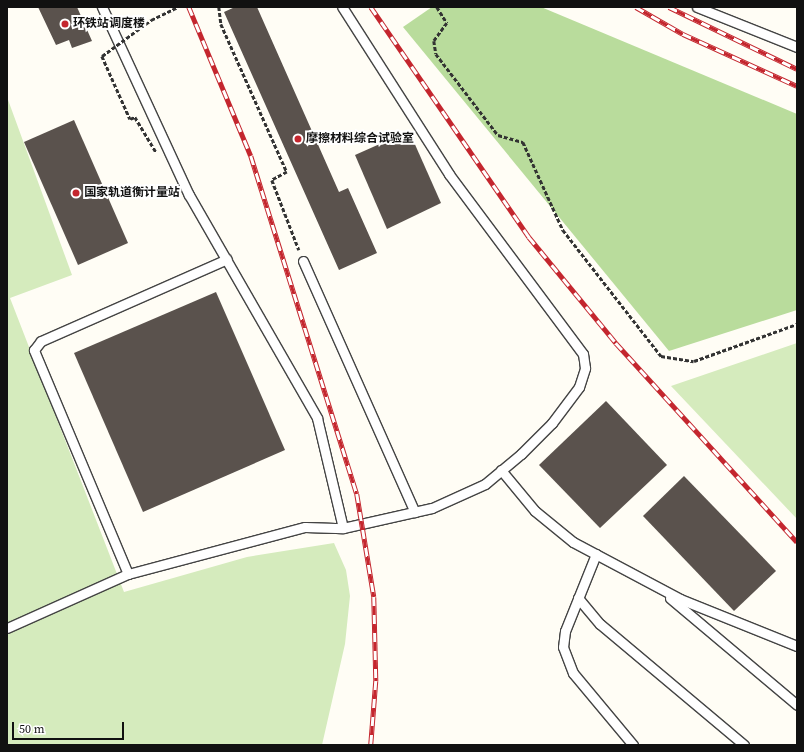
<!DOCTYPE html>
<meta charset="utf-8">
<style>
body{margin:0}
#map{position:relative;width:804px;height:752px;overflow:hidden;background:#fffdf5;font-family:"Source Serif 4","Noto Sans SC",serif}
div>[style]{position:absolute}
.green>*{inset:0;background:#d5ebbd}
.forest>*{inset:0;background:#b9dc9c}
.building>*{inset:0;background:#5a524d}
.path>*{height:2.5px;margin-top:-1.25px;transform-origin:0;background:repeating-linear-gradient(90deg,#333 0 4px,transparent 0 6px)}
.roads{filter:drop-shadow(1px 0 #444) drop-shadow(-1px 0 #444) drop-shadow(0 1px #444) drop-shadow(0 -1px #444)}
.service>*{height:9px;margin:-4.5px;padding:0 4.5px;transform-origin:4.5px;border-radius:4.5px;background:#fff}
.rail>*{height:4.5px;margin-top:-2.25px;transform-origin:0;background:repeating-linear-gradient(90deg,#fff 0 9px,#c4262e 0 18px);box-sizing:border-box;border-block:1px solid #c4262e}
.path-bridge>*{height:2.5px;margin-top:-1.25px;transform-origin:0;background:repeating-linear-gradient(90deg,#333 0 4px,transparent 0 6px)}
.dots>*{width:11px;height:11px;translate:-50% -50%;box-sizing:border-box;border:2px solid #fff;border-radius:50%}
span{translate:-50% -50%;white-space:nowrap;text-align:center;line-height:1.15;-webkit-text-stroke:4px #fff;paint-order:stroke}
.poi-label{font-size:12px;color:#111;font-weight:700}
.left{translate:0 -50%;text-align:left}
.frame{position:absolute;inset:0;border:8px solid #111;pointer-events:none}
.scale{position:absolute;left:12px;top:722px;width:112px;height:18px;box-sizing:border-box;border:2px solid #111;border-top:0;padding-left:5px;font-size:12px;line-height:14px;white-space:nowrap;color:#111;-webkit-text-stroke:3px #fff;paint-order:stroke}
</style>
<div id="map">
<div class="green">
<i style="clip-path:polygon(7px 97px,72px 275px,10px 298px,124px 592px,247px 557px,334px 543px,346px 570px,350px 596px,345px 644px,322px 745px,8px 745px)"></i>
<i style="clip-path:polygon(797px 343px,797px 519px,671px 386px)"></i>
</div>
<div class="forest">
<i style="clip-path:polygon(432px 7px,541px 7px,797px 114px,797px 310px,669px 351px,403px 27px)"></i>
</div>
<div class="building">
<i style="clip-path:polygon(38px 7px,77px 7px,92px 41px,72px 48px,69px 40px,56px 45px)"></i>
<i style="clip-path:polygon(235px 7px,257px 7px,339px 192px,348px 188px,377px 253px,339px 270px,224px 12px)"></i>
<i style="clip-path:polygon(74px 120px,128px 243px,78px 265px,24px 142px)"></i>
<i style="clip-path:polygon(409px 131px,441px 203px,387px 229px,355px 155px)"></i>
<i style="clip-path:polygon(216px 292px,285px 450px,143px 512px,74px 353px)"></i>
<i style="clip-path:polygon(606px 401px,667px 465px,600px 528px,539px 465px)"></i>
<i style="clip-path:polygon(684px 476px,776px 571px,734px 611px,643px 516px)"></i>
</div>
<div class="path">
<i style="left:219px;top:7px;width:17px;rotate:83deg"></i>
<i style="left:221px;top:24px;width:162px;rotate:66deg"></i>
<i style="left:287px;top:172px;width:17px;rotate:152deg"></i>
<i style="left:272px;top:180px;width:75px;rotate:68.9deg"></i>
<i style="left:437px;top:7px;width:19px;rotate:58deg"></i>
<i style="left:447px;top:23px;width:22px;rotate:126deg"></i>
<i style="left:434px;top:41px;width:13px;rotate:81deg"></i>
<i style="left:436px;top:54px;width:102px;rotate:52.6deg"></i>
<i style="left:498px;top:135px;width:26px;rotate:16deg"></i>
<i style="left:523px;top:142px;width:97px;rotate:65.6deg"></i>
<i style="left:563px;top:230px;width:160px;rotate:52.1deg"></i>
<i style="left:661px;top:356px;width:33px;rotate:9deg"></i>
<i style="left:694px;top:361px;width:109px;rotate:-19.8deg"></i>
<i style="left:102px;top:56px;width:69px;rotate:66deg"></i>
<i style="left:130px;top:119px;width:5px;rotate:-22deg"></i>
<i style="left:135px;top:117px;width:41px;rotate:59deg"></i>
</div>
<div class="roads">
<div class="service">
<i style="left:102px;top:7px;width:207px;rotate:65.2deg"></i>
<i style="left:189px;top:195px;width:257px;rotate:60.1deg"></i>
<i style="left:317px;top:418px;width:113px;rotate:76.7deg"></i>
<i style="left:697px;top:7px;width:108px;rotate:21.8deg"></i>
<i style="left:303px;top:261px;width:275px;rotate:66deg"></i>
<i style="left:501px;top:470px;width:53px;rotate:50.3deg"></i>
<i style="left:535px;top:511px;width:49px;rotate:39.2deg"></i>
<i style="left:573px;top:542px;width:121px;rotate:28deg"></i>
<i style="left:680px;top:599px;width:126px;rotate:21.9deg"></i>
<i style="left:596px;top:554px;width:83px;rotate:111.9deg"></i>
<i style="left:565px;top:631px;width:16px;rotate:97deg"></i>
<i style="left:563px;top:647px;width:28px;rotate:69deg"></i>
<i style="left:573px;top:673px;width:94px;rotate:50.2deg"></i>
<i style="left:128px;top:574px;width:243px;rotate:-112.8deg"></i>
<i style="left:34px;top:350px;width:11px;rotate:-52deg"></i>
<i style="left:41px;top:341px;width:203px;rotate:-23.8deg"></i>
<i style="left:578px;top:598px;width:34px;rotate:50deg"></i>
<i style="left:600px;top:624px;width:188px;rotate:40deg"></i>
<i style="left:670px;top:598px;width:166px;rotate:40.1deg"></i>
<i style="left:7px;top:628px;width:133px;rotate:-24.1deg"></i>
<i style="left:128px;top:574px;width:183px;rotate:-14.9deg"></i>
<i style="left:305px;top:527px;width:38px;rotate:2deg"></i>
<i style="left:343px;top:528px;width:91px;rotate:-12.7deg"></i>
<i style="left:432px;top:508px;width:58px;rotate:-24.4deg"></i>
<i style="left:485px;top:484px;width:47px;rotate:-39.8deg"></i>
<i style="left:521px;top:454px;width:44px;rotate:-45deg"></i>
<i style="left:552px;top:423px;width:45px;rotate:-53.1deg"></i>
<i style="left:579px;top:387px;width:20px;rotate:-72deg"></i>
<i style="left:585px;top:368px;width:14px;rotate:-98deg"></i>
<i style="left:583px;top:354px;width:224px;rotate:-126.7deg"></i>
<i style="left:449px;top:174px;width:198px;rotate:-122.6deg"></i>
</div>
</div>
<div class="rail">
<i style="left:189px;top:7px;width:161px;rotate:67.4deg"></i>
<i style="left:251px;top:156px;width:354px;rotate:72.6deg"></i>
<i style="left:357px;top:494px;width:104px;rotate:80.6deg"></i>
<i style="left:374px;top:597px;width:84px;rotate:88.6deg"></i>
<i style="left:376px;top:681px;width:64px;rotate:94.5deg"></i>
<i style="left:371px;top:7px;width:279px;rotate:55.5deg"></i>
<i style="left:529px;top:237px;width:137px;rotate:50.6deg"></i>
<i style="left:616px;top:343px;width:269px;rotate:47.7deg"></i>
<i style="left:636px;top:7px;width:54px;rotate:29.9deg"></i>
<i style="left:683px;top:34px;width:125px;rotate:24.5deg"></i>
<i style="left:669px;top:7px;width:142px;rotate:25.8deg"></i>
</div>
<div class="path-bridge">
<i style="left:102px;top:56px;width:61px;rotate:-36.3deg"></i>
<i style="left:151px;top:20px;width:30px;rotate:-26deg"></i>
</div>
<div class="dots">
<i style="left:65px;top:24px;background:#c4262e"></i>
<i style="left:298px;top:139px;background:#c4262e"></i>
<i style="left:76px;top:193px;background:#c4262e"></i>
</div>
<div class="poi-label">
<span class="left" style="left:73px;top:24px">环铁站调度楼</span>
<span class="left" style="left:306px;top:139px">摩擦材料综合试验室</span>
<span class="left" style="left:84px;top:193px">国家轨道衡计量站</span>
</div>
<div class="frame"></div>
<div class="scale">50 m</div>
</div>
